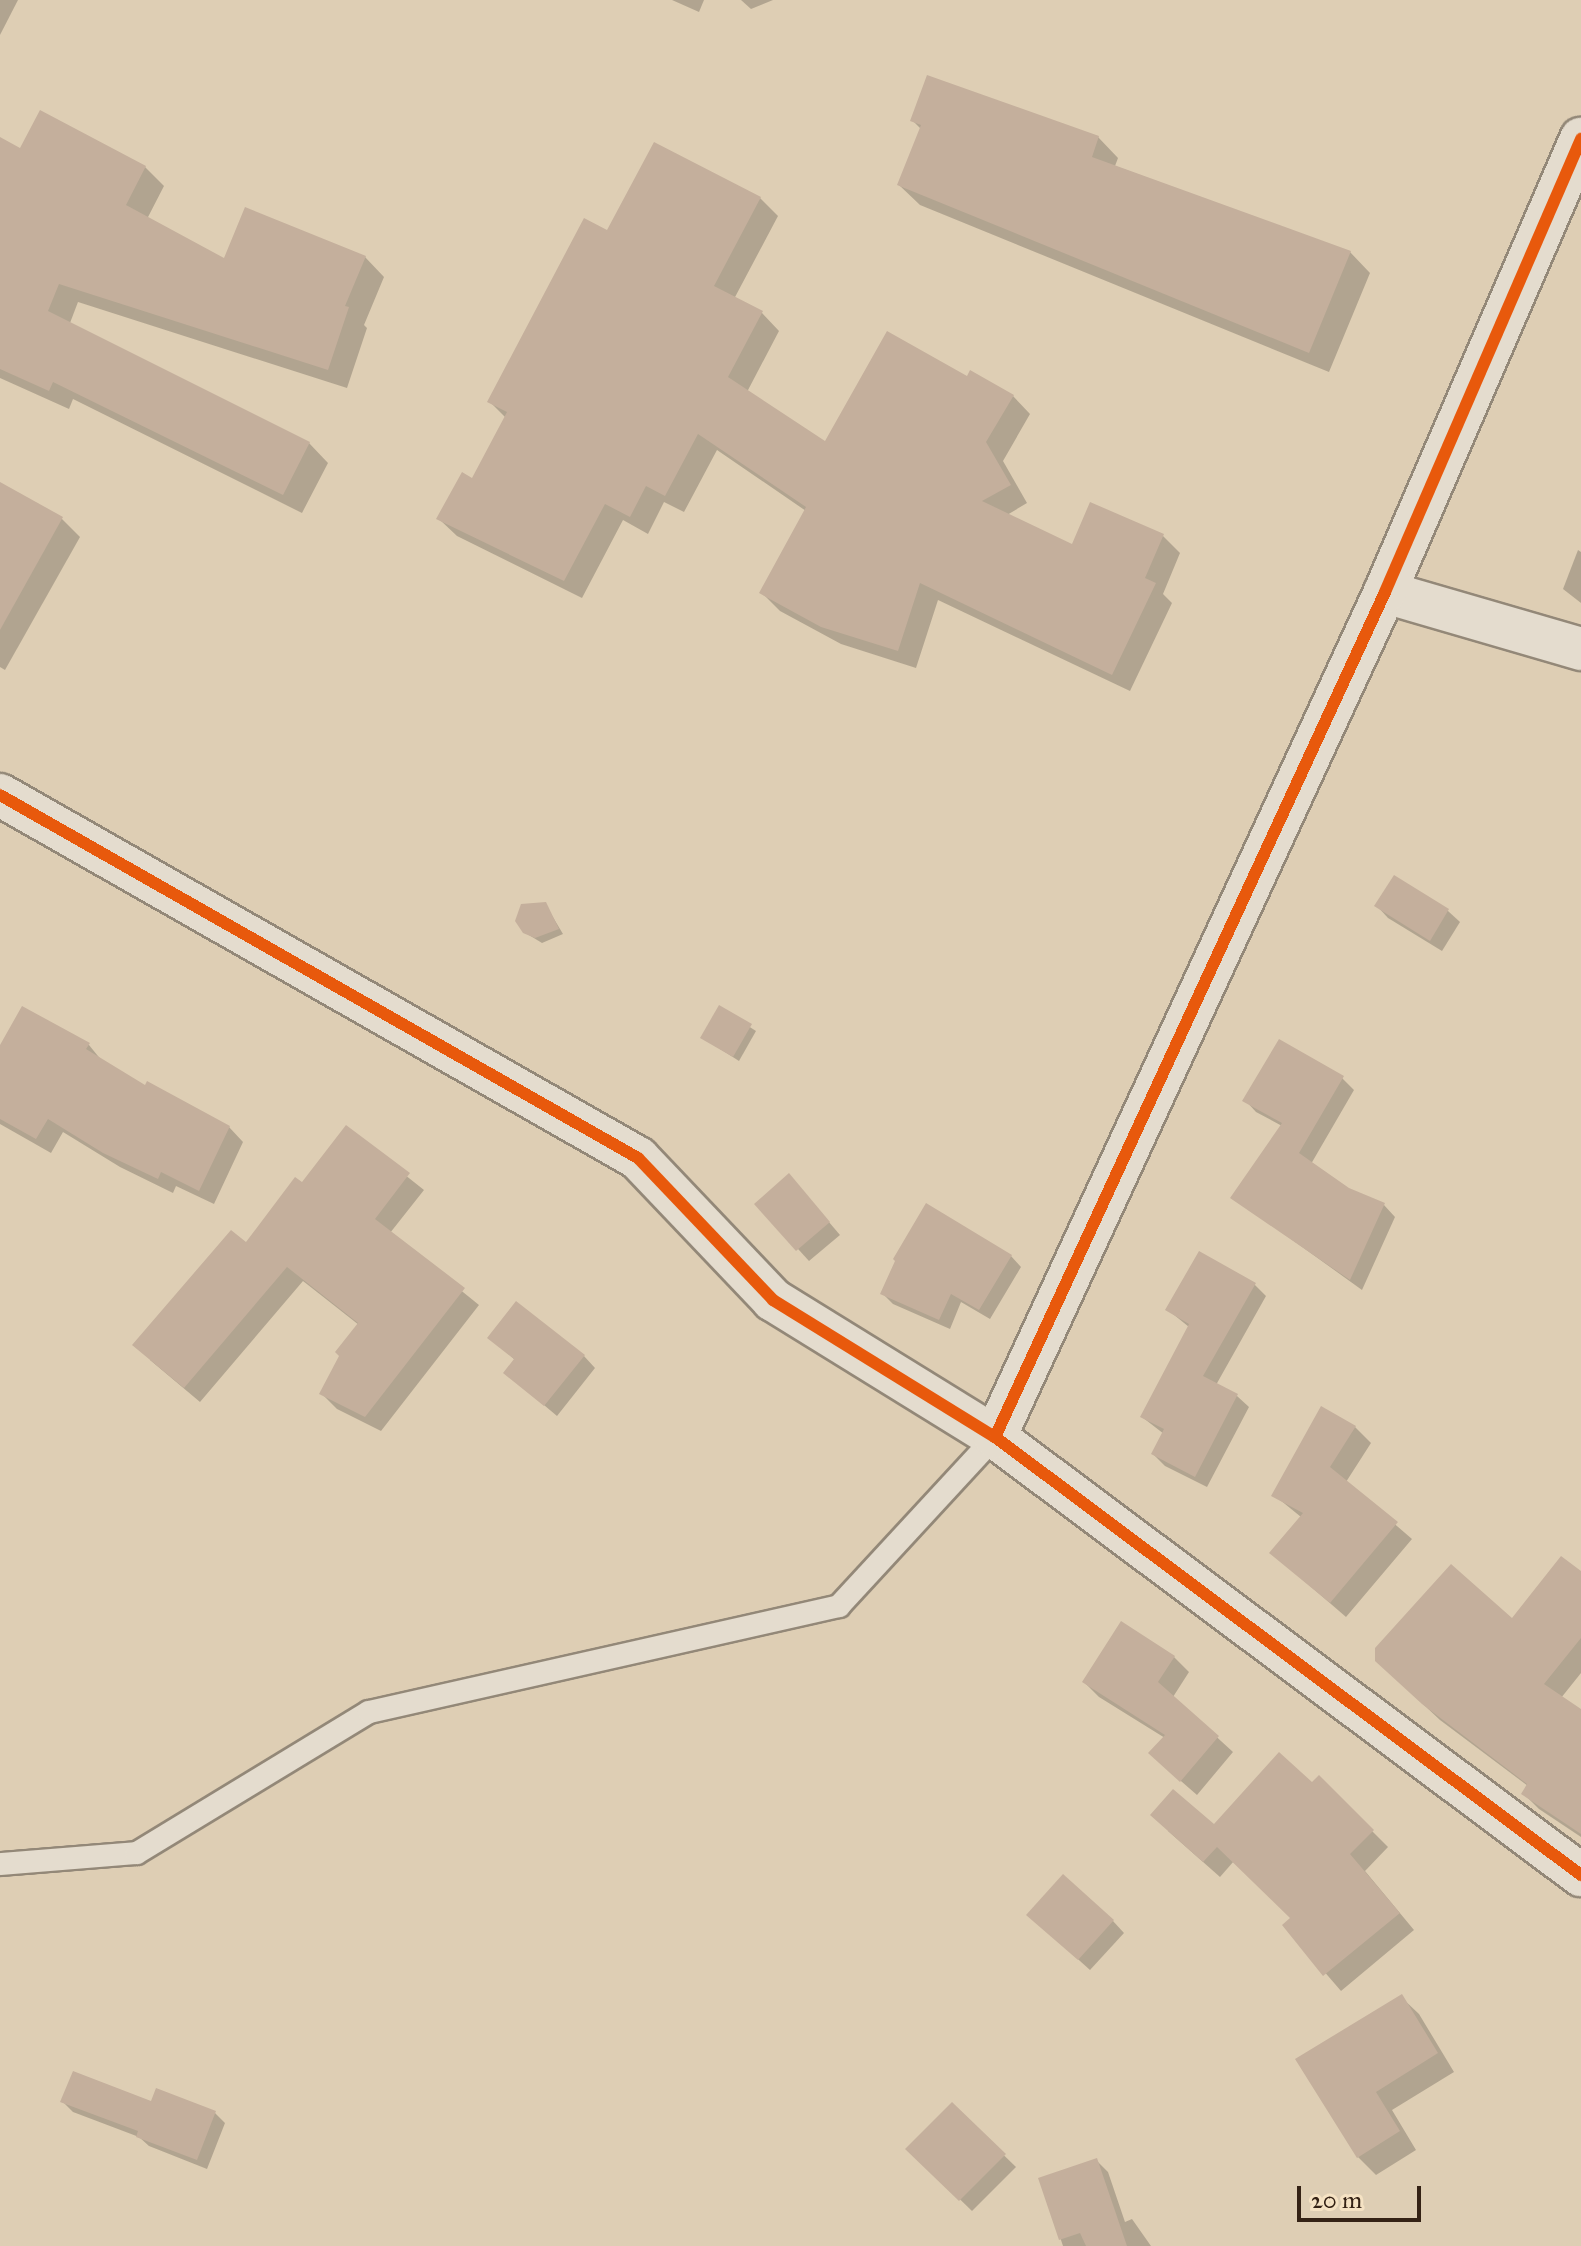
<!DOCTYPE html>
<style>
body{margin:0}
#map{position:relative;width:1581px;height:2246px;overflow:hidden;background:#deceb4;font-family:"IM FELL Great Primer",serif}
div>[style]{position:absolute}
.shadow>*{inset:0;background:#0003}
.building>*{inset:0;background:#c4af9c}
.roads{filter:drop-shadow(2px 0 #938878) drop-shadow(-2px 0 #938878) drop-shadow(0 2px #938878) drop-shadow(0 -2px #938878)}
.service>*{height:22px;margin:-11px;padding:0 11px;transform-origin:11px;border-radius:11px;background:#e4dcce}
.minor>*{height:42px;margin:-21px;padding:0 21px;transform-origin:21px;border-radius:21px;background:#e4dcce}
.cycleway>*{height:12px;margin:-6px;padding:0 6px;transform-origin:6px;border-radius:6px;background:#e8590c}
span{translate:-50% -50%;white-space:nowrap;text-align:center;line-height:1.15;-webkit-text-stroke:6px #f5e2c3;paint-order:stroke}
.scale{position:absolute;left:1297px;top:2186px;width:124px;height:36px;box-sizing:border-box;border:4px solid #342215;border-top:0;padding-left:10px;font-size:24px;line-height:28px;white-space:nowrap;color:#342215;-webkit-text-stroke:6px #f5e2c3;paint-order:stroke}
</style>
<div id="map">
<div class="shadow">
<i style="clip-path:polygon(0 0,18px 0,0 35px)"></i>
<i style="clip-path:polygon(672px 0,704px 0,699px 12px)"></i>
<i style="clip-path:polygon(741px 0,773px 0,751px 9px)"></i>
<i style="clip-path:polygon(912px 120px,1098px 137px,1118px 158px,1115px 166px,1350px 252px,1370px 273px,1329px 372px,920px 205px,899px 185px,922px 130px)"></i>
<i style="clip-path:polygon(145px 167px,164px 186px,147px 219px,225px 261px,365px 257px,384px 277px,364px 325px,367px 328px,347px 388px,78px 302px,70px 323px,309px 443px,328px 463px,302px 513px,73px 399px,69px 409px,0 378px,0 201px)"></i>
<i style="clip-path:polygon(760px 198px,778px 216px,734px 299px,762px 313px,779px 331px,747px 392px,826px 444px,968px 379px,1013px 396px,1030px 414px,1003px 461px,1027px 503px,1007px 515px,1073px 546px,1163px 536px,1180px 553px,1163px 594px,1172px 603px,1130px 691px,938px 600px,916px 668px,841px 644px,780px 611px,762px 593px,806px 511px,717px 450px,684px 512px,664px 502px,648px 534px,623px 520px,582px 598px,457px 536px,439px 519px,473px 481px,506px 418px,490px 402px,608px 233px)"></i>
<i style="clip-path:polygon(0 485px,62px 519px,80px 537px,5px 670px,0 667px)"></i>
<i style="clip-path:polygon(1578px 550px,1581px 552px,1581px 603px,1563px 589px)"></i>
<i style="clip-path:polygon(1395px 878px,1448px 911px,1460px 922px,1442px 951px,1388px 918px,1377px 906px)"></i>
<i style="clip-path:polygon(545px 904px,563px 934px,542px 943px,524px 932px)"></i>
<i style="clip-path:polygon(720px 1008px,756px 1031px,739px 1061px,703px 1038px)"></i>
<i style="clip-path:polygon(89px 1045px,102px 1061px,146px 1088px,229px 1127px,243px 1142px,214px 1204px,176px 1186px,173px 1193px,120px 1167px,63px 1132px,51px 1153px,0 1124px,0 1049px)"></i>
<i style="clip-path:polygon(1342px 1078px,1354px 1090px,1311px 1164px,1348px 1190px,1384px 1205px,1395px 1217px,1362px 1290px,1233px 1197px,1282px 1126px,1256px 1112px,1245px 1100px)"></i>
<i style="clip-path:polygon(346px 1128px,424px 1190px,390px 1233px,479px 1305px,381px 1431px,337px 1409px,322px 1394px,359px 1325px,303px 1281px,200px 1402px,150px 1360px,302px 1185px)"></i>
<i style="clip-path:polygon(800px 1188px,840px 1235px,809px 1261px,757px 1204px)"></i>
<i style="clip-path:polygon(927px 1206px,1011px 1256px,1021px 1267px,990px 1319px,961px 1302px,950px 1329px,893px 1304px,882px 1293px)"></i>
<i style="clip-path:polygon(1254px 1284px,1266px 1296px,1216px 1385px,1237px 1396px,1249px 1407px,1207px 1487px,1165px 1466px,1153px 1454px,1164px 1434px,1142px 1417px,1189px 1327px,1168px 1310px)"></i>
<i style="clip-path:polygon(490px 1338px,584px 1356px,595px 1368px,557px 1416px,506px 1373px,515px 1360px)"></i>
<i style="clip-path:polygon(1322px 1409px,1355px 1427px,1371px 1443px,1346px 1482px,1412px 1539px,1346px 1617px,1272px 1553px,1301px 1517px,1274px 1495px)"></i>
<i style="clip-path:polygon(1581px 1574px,1581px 1673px,1561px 1698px,1581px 1711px,1581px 1837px,1539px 1809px,1523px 1793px,1528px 1786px,1440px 1720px,1393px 1676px,1512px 1621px)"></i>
<i style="clip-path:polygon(1174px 1657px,1189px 1672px,1173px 1697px,1233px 1752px,1197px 1795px,1166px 1768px,1165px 1738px,1099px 1697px,1084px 1682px)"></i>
<i style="clip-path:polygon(1319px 1778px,1388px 1847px,1365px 1871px,1414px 1930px,1341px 1991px,1284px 1925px,1293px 1918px,1234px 1861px,1220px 1877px,1168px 1831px,1214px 1827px,1312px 1785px)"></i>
<i style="clip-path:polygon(1113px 1921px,1124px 1933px,1090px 1970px,1041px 1926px)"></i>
<i style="clip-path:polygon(1401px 1997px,1419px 2014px,1454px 2072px,1392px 2110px,1416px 2150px,1376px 2175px,1358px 2157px)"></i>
<i style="clip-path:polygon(63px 2102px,152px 2104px,215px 2113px,225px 2123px,207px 2169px,149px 2146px,139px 2137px,73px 2112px)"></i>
<i style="clip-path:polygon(952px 2105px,1016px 2167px,972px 2211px,908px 2149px)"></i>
<i style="clip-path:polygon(1096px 2160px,1108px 2172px,1125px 2222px,1132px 2219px,1151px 2246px,1063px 2246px,1041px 2180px)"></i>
</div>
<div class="building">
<i style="clip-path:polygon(927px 75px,1099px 136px,1092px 157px,1351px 251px,1309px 353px,897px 185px,921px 125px,910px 121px)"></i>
<i style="clip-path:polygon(40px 110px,146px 166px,126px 205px,224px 258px,245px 207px,366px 256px,345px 306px,349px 307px,328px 370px,59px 284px,48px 311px,310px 442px,283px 495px,53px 382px,49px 391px,0 369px,0 137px,20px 148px)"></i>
<i style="clip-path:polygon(654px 142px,761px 197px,714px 286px,763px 311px,728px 377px,825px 441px,887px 331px,967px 376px,970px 370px,1014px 395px,986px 442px,1011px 485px,982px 501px,1072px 544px,1090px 502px,1164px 534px,1145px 578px,1156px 583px,1112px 675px,920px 583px,898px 651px,821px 627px,759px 593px,806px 507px,698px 434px,665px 496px,646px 486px,630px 517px,605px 504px,564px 581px,436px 519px,462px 472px,472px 478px,507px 412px,487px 402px,584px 218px,607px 230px)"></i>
<i style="clip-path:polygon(0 482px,63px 517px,0 630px)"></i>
<i style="clip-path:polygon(1394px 875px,1449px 909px,1430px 941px,1374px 906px)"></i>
<i style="clip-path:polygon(546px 902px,559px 929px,535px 938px,523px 933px,515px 921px,521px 904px)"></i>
<i style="clip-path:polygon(719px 1005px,752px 1024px,733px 1057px,700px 1038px)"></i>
<i style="clip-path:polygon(22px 1006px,90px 1043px,86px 1049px,145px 1085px,147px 1081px,230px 1126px,199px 1191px,161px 1172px,158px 1179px,103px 1153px,48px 1119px,36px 1139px,0 1119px,0 1045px)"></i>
<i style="clip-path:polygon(1279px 1039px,1344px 1076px,1299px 1153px,1349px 1188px,1385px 1203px,1350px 1280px,1230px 1198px,1282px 1123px,1242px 1101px)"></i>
<i style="clip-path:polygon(346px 1125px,410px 1173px,375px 1219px,465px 1288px,365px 1417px,319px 1394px,339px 1356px,335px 1352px,358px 1323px,287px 1267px,184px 1388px,132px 1345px,231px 1230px,246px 1242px,295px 1177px,302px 1182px)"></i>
<i style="clip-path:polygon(789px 1173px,830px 1222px,796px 1251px,754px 1204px)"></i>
<i style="clip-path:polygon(926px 1203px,1012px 1255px,979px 1310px,951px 1294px,939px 1320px,880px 1294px,895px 1261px,893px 1259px)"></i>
<i style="clip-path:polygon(1199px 1251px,1256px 1283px,1203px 1376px,1238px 1394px,1195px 1477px,1151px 1454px,1164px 1429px,1140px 1417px,1189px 1324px,1165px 1310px)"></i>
<i style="clip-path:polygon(516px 1301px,585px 1355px,544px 1406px,503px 1373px,514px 1359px,487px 1338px)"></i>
<i style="clip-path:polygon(1321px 1406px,1356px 1426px,1330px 1467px,1398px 1522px,1330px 1603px,1269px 1553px,1303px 1513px,1271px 1496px)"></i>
<i style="clip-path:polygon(1561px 1556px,1581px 1571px,1581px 1638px,1544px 1684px,1581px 1709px,1581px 1834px,1521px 1794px,1527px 1784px,1422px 1704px,1375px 1661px,1375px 1648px,1451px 1564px,1512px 1618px)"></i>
<i style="clip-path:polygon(1121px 1621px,1175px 1656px,1158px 1682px,1219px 1736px,1180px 1782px,1148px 1753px,1165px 1735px,1082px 1682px)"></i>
<i style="clip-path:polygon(1279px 1752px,1312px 1782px,1319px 1775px,1374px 1830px,1350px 1854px,1400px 1913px,1323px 1976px,1282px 1925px,1290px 1918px,1217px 1847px,1203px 1862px,1150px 1815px,1173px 1789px,1214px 1824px)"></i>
<i style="clip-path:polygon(1063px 1874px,1114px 1920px,1078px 1960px,1026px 1915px)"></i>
<i style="clip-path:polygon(1402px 1994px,1438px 2053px,1376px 2092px,1400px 2131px,1357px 2158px,1295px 2059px)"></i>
<i style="clip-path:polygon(73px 2071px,151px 2101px,156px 2088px,216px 2111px,197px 2160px,136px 2137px,138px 2131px,60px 2102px)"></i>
<i style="clip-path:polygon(952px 2102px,1006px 2154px,959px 2201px,905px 2149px)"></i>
<i style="clip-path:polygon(1097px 2158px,1127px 2246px,1086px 2246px,1080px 2233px,1059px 2240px,1038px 2178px)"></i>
</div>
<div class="roads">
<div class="service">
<i style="left:0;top:1864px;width:137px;rotate:-4.6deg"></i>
<i style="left:137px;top:1853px;width:271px;rotate:-31.3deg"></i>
<i style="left:369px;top:1712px;width:482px;rotate:-12.7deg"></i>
<i style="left:839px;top:1606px;width:230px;rotate:-47.3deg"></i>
</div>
<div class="minor">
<i style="left:1385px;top:592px;width:204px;rotate:16.2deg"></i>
<i style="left:0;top:795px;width:734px;rotate:29.64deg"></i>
<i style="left:638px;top:1158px;width:196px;rotate:46.4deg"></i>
<i style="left:773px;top:1300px;width:261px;rotate:31.7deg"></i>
<i style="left:995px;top:1437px;width:732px;rotate:36.78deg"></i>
<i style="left:995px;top:1437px;width:931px;rotate:-65.22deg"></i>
<i style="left:1385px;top:592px;width:494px;rotate:-66.6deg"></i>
</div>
</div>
<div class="cycleway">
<i style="left:0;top:795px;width:734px;rotate:29.64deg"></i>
<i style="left:638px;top:1158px;width:196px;rotate:46.4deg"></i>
<i style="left:773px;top:1300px;width:261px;rotate:31.7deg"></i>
<i style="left:995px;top:1437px;width:732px;rotate:36.78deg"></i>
<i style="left:995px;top:1437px;width:931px;rotate:-65.22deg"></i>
<i style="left:1385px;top:592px;width:494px;rotate:-66.6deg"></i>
</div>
<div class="scale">20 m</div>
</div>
